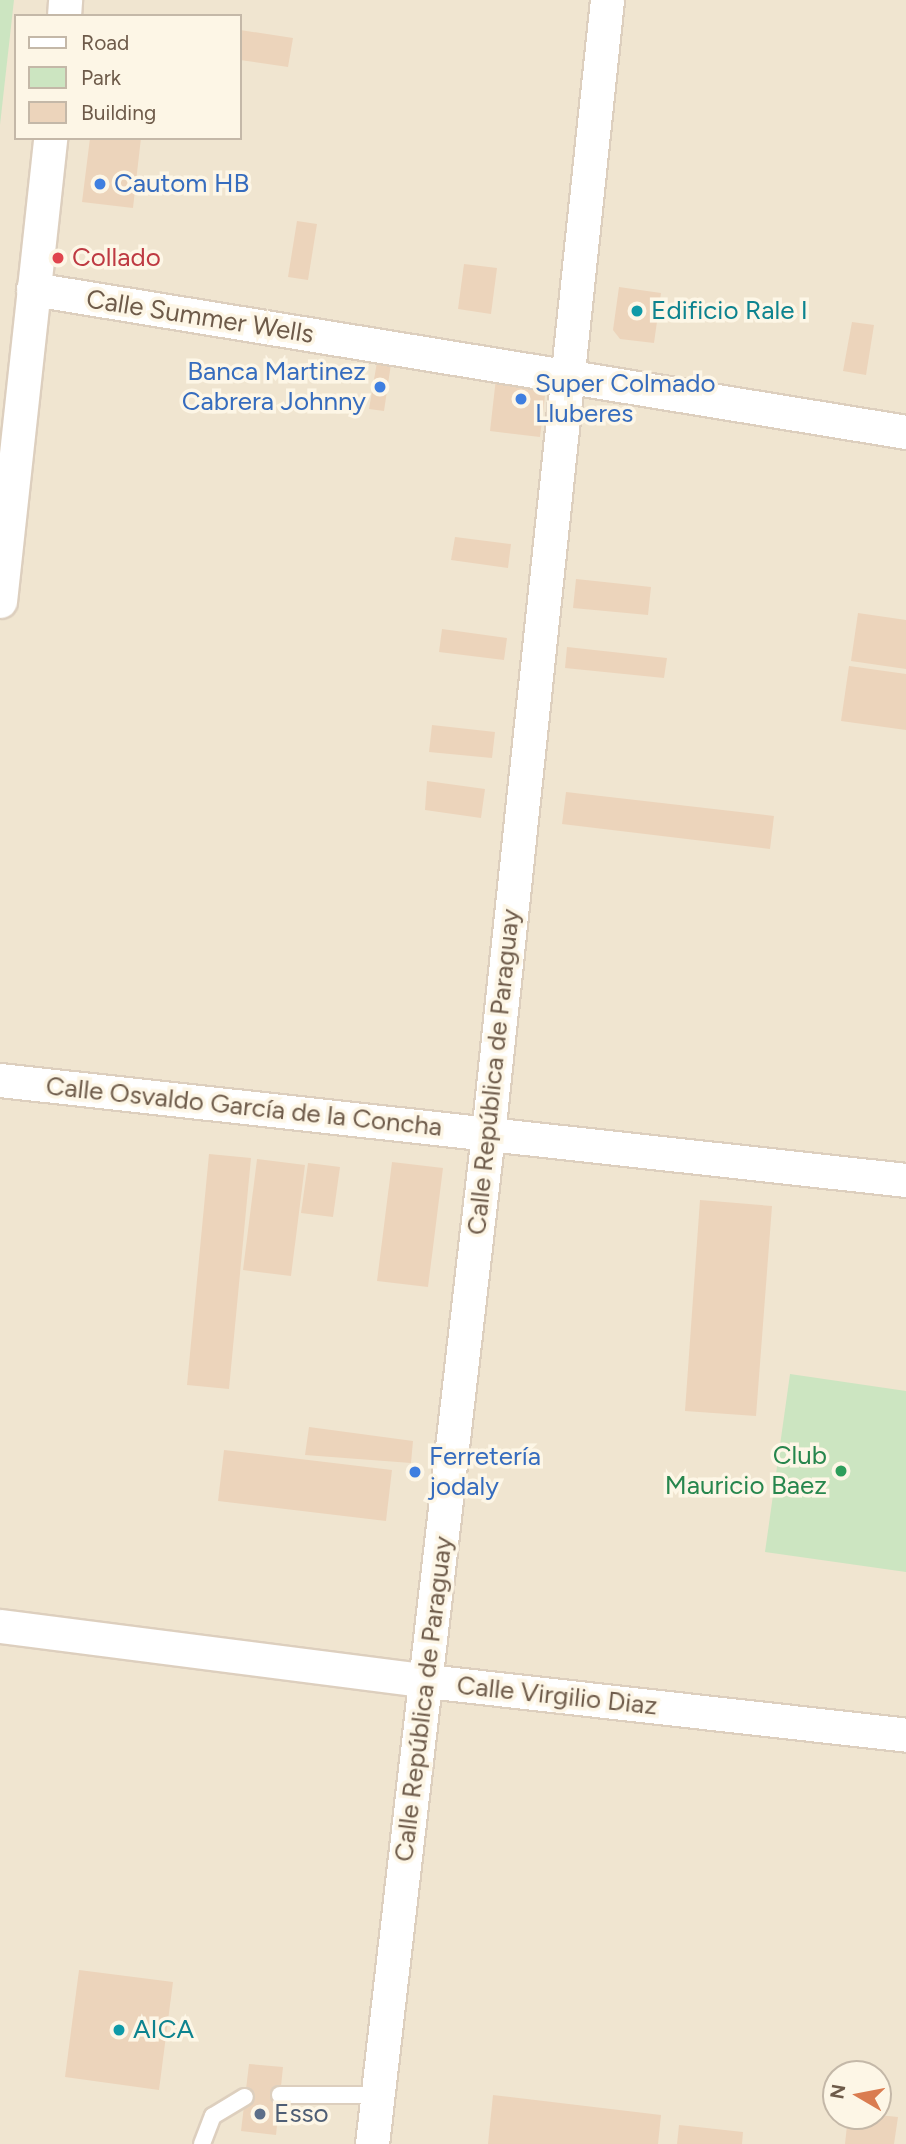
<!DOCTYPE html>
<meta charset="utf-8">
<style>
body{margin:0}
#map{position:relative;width:906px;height:2144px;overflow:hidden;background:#faf2e1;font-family:Figtree,sans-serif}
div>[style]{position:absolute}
.residential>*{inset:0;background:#f0e5d0}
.green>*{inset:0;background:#cce5c1}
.building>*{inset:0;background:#ecd4bb}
.roads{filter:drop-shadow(2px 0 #ddcfbe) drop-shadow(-2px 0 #ddcfbe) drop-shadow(0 2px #ddcfbe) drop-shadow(0 -2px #ddcfbe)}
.service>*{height:16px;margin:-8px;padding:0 8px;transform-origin:8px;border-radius:8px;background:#fff}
.minor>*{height:33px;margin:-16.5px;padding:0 16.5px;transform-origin:16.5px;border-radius:16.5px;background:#fff}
.dots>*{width:19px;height:19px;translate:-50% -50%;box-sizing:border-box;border:4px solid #fdf6e6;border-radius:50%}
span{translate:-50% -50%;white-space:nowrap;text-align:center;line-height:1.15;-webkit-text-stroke:7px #fdf6e6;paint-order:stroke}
.shop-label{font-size:26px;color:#366cbe}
.left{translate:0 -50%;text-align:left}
.right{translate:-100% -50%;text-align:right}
.health-label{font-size:26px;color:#be3a42}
.culture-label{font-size:26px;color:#0d838f}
.street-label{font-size:26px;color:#6e5b4a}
.leisure-label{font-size:26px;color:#27864d}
.service-label{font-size:26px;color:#4e5e75}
.legend{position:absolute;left:14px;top:14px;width:228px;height:126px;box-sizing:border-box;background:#fdf6e6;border:2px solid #c4b8a8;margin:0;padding:9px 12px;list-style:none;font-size:21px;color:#6e5b4a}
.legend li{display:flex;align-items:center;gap:14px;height:35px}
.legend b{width:35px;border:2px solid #c4b8a8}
.north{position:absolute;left:822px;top:2060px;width:70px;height:70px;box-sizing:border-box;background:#fdf6e6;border:2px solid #c4b8a8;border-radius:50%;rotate:280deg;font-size:19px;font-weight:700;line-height:28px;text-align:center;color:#6e5b4a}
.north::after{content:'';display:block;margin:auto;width:24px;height:32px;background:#da7c50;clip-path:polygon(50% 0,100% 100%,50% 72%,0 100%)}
</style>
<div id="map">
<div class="residential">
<i style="clip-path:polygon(evenodd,0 0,906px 0,906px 2144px,0 2144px,0 0,16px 16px,240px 16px,240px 138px,16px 138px,16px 16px,0 0,836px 2074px,878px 2074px,878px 2116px,836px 2116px,836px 2074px)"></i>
</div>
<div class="green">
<i style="clip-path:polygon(0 0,14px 0,0 125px)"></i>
<i style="clip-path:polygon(790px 1374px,906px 1391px,906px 1572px,765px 1552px)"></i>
</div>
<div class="building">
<i style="clip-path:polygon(240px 30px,293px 38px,288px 67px,240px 60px)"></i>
<i style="clip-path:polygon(90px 138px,141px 138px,133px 208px,82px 202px)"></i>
<i style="clip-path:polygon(297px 221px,317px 224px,308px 280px,288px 277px)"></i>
<i style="clip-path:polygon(464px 264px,497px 268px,491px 314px,458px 309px)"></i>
<i style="clip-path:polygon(619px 287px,661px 293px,654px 343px,620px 339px,613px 330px)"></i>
<i style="clip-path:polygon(852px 322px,874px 325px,866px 375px,843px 371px)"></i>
<i style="clip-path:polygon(377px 362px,391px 364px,384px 411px,369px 409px)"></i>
<i style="clip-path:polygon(496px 378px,538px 383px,545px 396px,540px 437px,490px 431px)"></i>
<i style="clip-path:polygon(455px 537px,511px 544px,508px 568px,451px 560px)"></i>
<i style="clip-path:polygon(576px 579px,651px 587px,648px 615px,573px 608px)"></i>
<i style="clip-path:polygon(858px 613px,906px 620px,906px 669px,851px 661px)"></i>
<i style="clip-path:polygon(442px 629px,507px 638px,504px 660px,439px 652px)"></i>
<i style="clip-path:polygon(567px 647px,667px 658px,664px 678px,565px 668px)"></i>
<i style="clip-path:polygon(849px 666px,906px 674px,906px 730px,841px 721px)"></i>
<i style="clip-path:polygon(432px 725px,495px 732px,492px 758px,429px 752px)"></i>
<i style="clip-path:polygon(427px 781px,485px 789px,481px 818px,425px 810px)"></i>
<i style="clip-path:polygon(566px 792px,774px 816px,770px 849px,562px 824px)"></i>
<i style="clip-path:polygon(209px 1154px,251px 1158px,229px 1389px,187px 1385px)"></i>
<i style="clip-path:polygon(257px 1159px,305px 1165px,291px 1276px,243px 1270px)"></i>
<i style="clip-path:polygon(392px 1162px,443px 1168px,428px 1287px,377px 1281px)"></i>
<i style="clip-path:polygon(308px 1163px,340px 1167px,333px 1217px,301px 1213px)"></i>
<i style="clip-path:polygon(700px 1200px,772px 1206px,756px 1416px,685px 1411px)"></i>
<i style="clip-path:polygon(309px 1427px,413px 1441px,411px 1463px,305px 1455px)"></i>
<i style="clip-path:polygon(224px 1450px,392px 1470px,386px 1521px,218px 1501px)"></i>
<i style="clip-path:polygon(79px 1970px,173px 1982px,159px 2090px,65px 2077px)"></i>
<i style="clip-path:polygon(249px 2064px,283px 2067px,276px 2135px,241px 2131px)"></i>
<i style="clip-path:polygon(493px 2095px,661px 2115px,658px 2144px,488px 2144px)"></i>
<i style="clip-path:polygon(878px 2115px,898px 2117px,894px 2144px,845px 2144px,848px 2116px)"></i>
<i style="clip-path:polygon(679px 2125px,743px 2132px,742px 2144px,677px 2144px)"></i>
</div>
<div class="roads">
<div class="service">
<i style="left:280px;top:2095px;width:98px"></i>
<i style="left:202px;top:2144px;width:30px;rotate:-69deg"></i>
<i style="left:213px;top:2116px;width:37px;rotate:-31deg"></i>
</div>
<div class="minor">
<i style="left:64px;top:16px;width:16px;rotate:-86deg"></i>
<i style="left:33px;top:289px;width:885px;rotate:9.3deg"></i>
<i style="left:0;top:601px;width:466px;rotate:-83.8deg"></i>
<i style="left:0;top:1080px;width:912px;rotate:6.3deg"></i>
<i style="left:0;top:1626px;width:431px;rotate:7.3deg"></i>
<i style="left:427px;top:1681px;width:482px;rotate:6.4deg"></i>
<i style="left:372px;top:2144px;width:1017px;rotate:-83.45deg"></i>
<i style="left:488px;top:1134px;width:1140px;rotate:-84.01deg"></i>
</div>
</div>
<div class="dots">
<i style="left:100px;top:184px;background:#3f7fe0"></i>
<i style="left:58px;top:258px;background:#e0444e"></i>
<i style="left:637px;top:311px;background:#0f9aa8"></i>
<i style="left:380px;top:387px;background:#3f7fe0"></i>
<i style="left:521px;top:399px;background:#3f7fe0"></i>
<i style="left:841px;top:1471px;background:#2e9e5b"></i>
<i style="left:415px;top:1472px;background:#3f7fe0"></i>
<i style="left:119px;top:2030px;background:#0f9aa8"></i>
<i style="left:260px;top:2114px;background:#5c6f8a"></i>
</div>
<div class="shop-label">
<span class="left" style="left:114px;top:184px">Cautom HB</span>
<span class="right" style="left:366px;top:387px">Banca Martinez<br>Cabrera Johnny</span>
<span class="left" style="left:535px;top:399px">Super Colmado<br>Lluberes</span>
<span class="left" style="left:429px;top:1472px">Ferretería<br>jodaly</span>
</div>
<div class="health-label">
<span class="left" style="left:72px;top:258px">Collado</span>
</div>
<div class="culture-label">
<span class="left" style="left:651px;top:311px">Edificio Rale I</span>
<span class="left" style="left:133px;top:2030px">AICA</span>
</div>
<div class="street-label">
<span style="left:200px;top:317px;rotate:9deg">Calle Summer Wells</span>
<span style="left:494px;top:1072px;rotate:-84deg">Calle República de Paraguay</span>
<span style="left:244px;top:1107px;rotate:6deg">Calle Osvaldo García de la Concha</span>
<span style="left:557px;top:1696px;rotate:6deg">Calle Virgilio Diaz</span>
<span style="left:424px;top:1699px;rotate:-83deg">Calle República de Paraguay</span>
</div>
<div class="leisure-label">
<span class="right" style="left:827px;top:1471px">Club<br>Mauricio Baez</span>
</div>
<div class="service-label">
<span class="left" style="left:274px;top:2114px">Esso</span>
</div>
<ul class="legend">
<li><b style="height:9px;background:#fff"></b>Road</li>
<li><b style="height:19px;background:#cce5c1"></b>Park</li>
<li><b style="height:19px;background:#ecd4bb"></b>Building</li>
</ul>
<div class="north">N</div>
</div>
